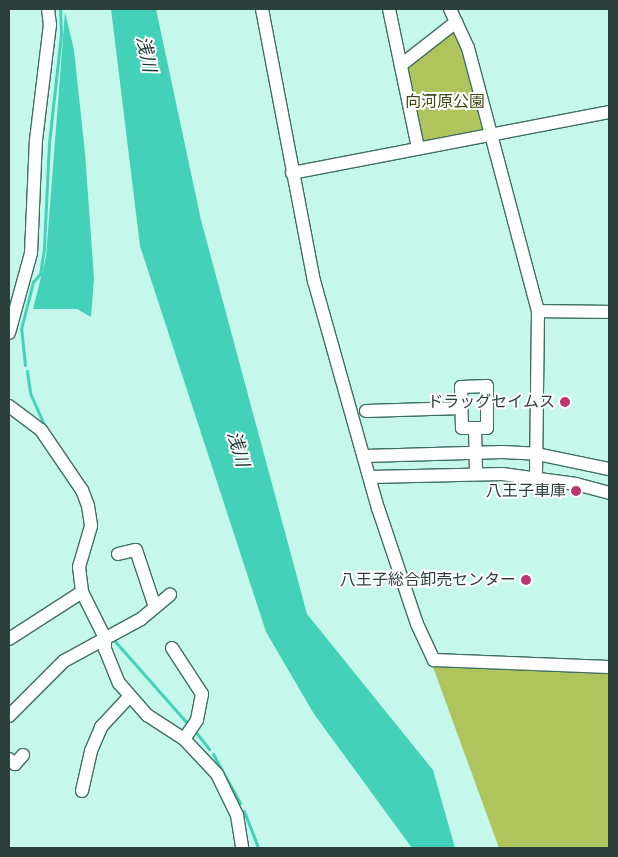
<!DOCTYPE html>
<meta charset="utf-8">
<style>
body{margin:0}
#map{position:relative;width:618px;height:857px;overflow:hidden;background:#c5f8eb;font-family:"DM Sans","Noto Sans JP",sans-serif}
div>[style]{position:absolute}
.green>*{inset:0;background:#b0c45d}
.water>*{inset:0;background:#43d2b9}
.stream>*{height:3px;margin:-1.5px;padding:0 1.5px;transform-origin:1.5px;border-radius:1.5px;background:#43d2b9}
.roads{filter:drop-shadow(1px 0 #3f6e64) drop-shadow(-1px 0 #3f6e64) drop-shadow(0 1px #3f6e64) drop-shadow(0 -1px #3f6e64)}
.minor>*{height:12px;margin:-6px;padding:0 6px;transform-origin:6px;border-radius:6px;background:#fff}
.dots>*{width:14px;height:14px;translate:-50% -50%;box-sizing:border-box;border:2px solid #fff;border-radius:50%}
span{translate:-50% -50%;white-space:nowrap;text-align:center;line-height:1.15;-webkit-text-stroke:4px #fff;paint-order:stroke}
.park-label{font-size:16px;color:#3f4813}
.poi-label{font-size:16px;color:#2c403b}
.right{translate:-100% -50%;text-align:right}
.water-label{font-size:18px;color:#1c3933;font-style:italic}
.frame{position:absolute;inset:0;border:10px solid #2c403b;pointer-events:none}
</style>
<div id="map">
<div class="green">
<i style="clip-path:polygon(456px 22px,492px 132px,418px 148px,401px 65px)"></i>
<i style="clip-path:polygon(433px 667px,609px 674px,609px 848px,499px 848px)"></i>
</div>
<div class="water">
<i style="clip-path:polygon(111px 9px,156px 9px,201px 220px,307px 614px,433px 770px,455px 848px,412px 848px,314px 714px,266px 632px,140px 246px)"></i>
<i style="clip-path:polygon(65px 12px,74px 50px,85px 153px,94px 278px,91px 317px,77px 309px,33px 309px,46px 257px)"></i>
</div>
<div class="stream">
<i style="left:25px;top:365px;width:36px;rotate:-96deg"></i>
<i style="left:21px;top:329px;width:49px;rotate:-75.7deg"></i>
<i style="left:33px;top:282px;width:11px;rotate:-49deg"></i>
<i style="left:40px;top:274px;width:26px;rotate:-81deg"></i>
<i style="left:44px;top:248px;width:105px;rotate:-87.3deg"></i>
<i style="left:49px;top:143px;width:110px;rotate:-83.7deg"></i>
<i style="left:61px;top:34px;width:25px;rotate:-92deg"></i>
<i style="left:27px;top:371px;width:22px;rotate:82deg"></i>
<i style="left:30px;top:393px;width:39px;rotate:66deg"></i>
<i style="left:113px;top:639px;width:112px;rotate:48.6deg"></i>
<i style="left:195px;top:731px;width:23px;rotate:52deg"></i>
<i style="left:213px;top:754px;width:56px;rotate:61.1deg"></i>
<i style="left:244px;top:811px;width:40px;rotate:69deg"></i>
</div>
<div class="roads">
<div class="minor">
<i style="left:262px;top:9px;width:277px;rotate:79.2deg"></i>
<i style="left:314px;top:281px;width:236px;rotate:74.3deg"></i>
<i style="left:378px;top:508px;width:122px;rotate:71.4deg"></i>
<i style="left:417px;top:624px;width:40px;rotate:65deg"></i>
<i style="left:434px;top:660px;width:175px;rotate:2.3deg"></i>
<i style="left:389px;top:9px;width:142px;rotate:78.2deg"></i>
<i style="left:450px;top:9px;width:43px;rotate:65.2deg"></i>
<i style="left:468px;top:48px;width:272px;rotate:75.1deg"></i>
<i style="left:538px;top:311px;width:166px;rotate:90.7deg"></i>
<i style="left:401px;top:65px;width:70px;rotate:-38deg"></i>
<i style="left:292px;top:173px;width:323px;rotate:-10.9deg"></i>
<i style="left:538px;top:311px;width:71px;rotate:0.8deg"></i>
<i style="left:9px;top:333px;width:83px;rotate:-74.6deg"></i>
<i style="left:31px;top:253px;width:113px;rotate:-87.5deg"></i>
<i style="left:36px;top:140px;width:116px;rotate:-83.1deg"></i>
<i style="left:50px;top:25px;width:16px;rotate:-97deg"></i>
<i style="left:9px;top:406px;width:40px;rotate:37deg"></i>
<i style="left:41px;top:430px;width:73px;rotate:55.7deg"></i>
<i style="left:82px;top:490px;width:17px;rotate:69deg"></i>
<i style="left:88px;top:506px;width:20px;rotate:81deg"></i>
<i style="left:91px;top:526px;width:43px;rotate:106.3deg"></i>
<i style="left:79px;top:567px;width:25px;rotate:83deg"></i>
<i style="left:82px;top:592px;width:51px;rotate:63.4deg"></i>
<i style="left:105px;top:638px;width:11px;rotate:90deg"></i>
<i style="left:105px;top:649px;width:37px;rotate:68deg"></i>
<i style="left:119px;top:683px;width:43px;rotate:48.8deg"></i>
<i style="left:147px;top:715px;width:44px;rotate:33deg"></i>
<i style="left:184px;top:739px;width:48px;rotate:46.7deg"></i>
<i style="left:217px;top:774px;width:46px;rotate:64deg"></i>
<i style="left:237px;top:815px;width:33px;rotate:81deg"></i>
<i style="left:366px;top:411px;width:96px;rotate:-1.8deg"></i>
<i style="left:475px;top:428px;width:12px"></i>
<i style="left:487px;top:428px;width:42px;rotate:-90deg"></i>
<i style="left:487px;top:386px;width:26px;rotate:178deg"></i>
<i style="left:461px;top:387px;width:41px;rotate:88.6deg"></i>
<i style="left:462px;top:428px;width:13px"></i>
<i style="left:475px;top:428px;width:45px;rotate:88.7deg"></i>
<i style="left:365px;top:456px;width:137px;rotate:-1.7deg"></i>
<i style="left:502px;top:452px;width:35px;rotate:3deg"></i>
<i style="left:537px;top:454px;width:74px;rotate:11.8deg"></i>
<i style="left:371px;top:477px;width:131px;rotate:-1.3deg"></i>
<i style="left:502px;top:474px;width:75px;rotate:7.7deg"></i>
<i style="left:576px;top:484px;width:34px;rotate:15deg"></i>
<i style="left:118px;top:554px;width:18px;rotate:-13deg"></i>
<i style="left:136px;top:550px;width:60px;rotate:71.6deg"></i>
<i style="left:9px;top:639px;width:87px;rotate:-32.8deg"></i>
<i style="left:172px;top:648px;width:55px;rotate:56.9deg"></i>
<i style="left:202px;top:694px;width:26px;rotate:101deg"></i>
<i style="left:197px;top:720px;width:23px;rotate:124deg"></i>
<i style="left:9px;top:716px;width:78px;rotate:-45deg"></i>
<i style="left:64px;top:661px;width:88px;rotate:-28.6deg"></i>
<i style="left:141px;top:619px;width:38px;rotate:-40deg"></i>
<i style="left:9px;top:759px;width:8px;rotate:40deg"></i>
<i style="left:15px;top:764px;width:12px;rotate:-48deg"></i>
<i style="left:82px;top:791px;width:41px;rotate:-77.3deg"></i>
<i style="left:91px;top:751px;width:26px;rotate:-67deg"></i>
<i style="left:101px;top:727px;width:41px;rotate:-47deg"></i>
</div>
</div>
<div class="dots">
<i style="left:565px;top:402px;background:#bd346f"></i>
<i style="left:576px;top:491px;background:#bd346f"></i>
<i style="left:526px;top:580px;background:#bd346f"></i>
</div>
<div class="park-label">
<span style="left:445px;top:102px">向河原公園</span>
</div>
<div class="poi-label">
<span class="right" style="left:555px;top:402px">ドラッグセイムス</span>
<span class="right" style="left:566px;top:491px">八王子車庫</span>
<span class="right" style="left:516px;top:580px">八王子総合卸売センター</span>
</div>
<div class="water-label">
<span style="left:146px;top:54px;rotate:78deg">浅川</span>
<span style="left:238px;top:449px;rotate:74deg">浅川</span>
</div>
<div class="frame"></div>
</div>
